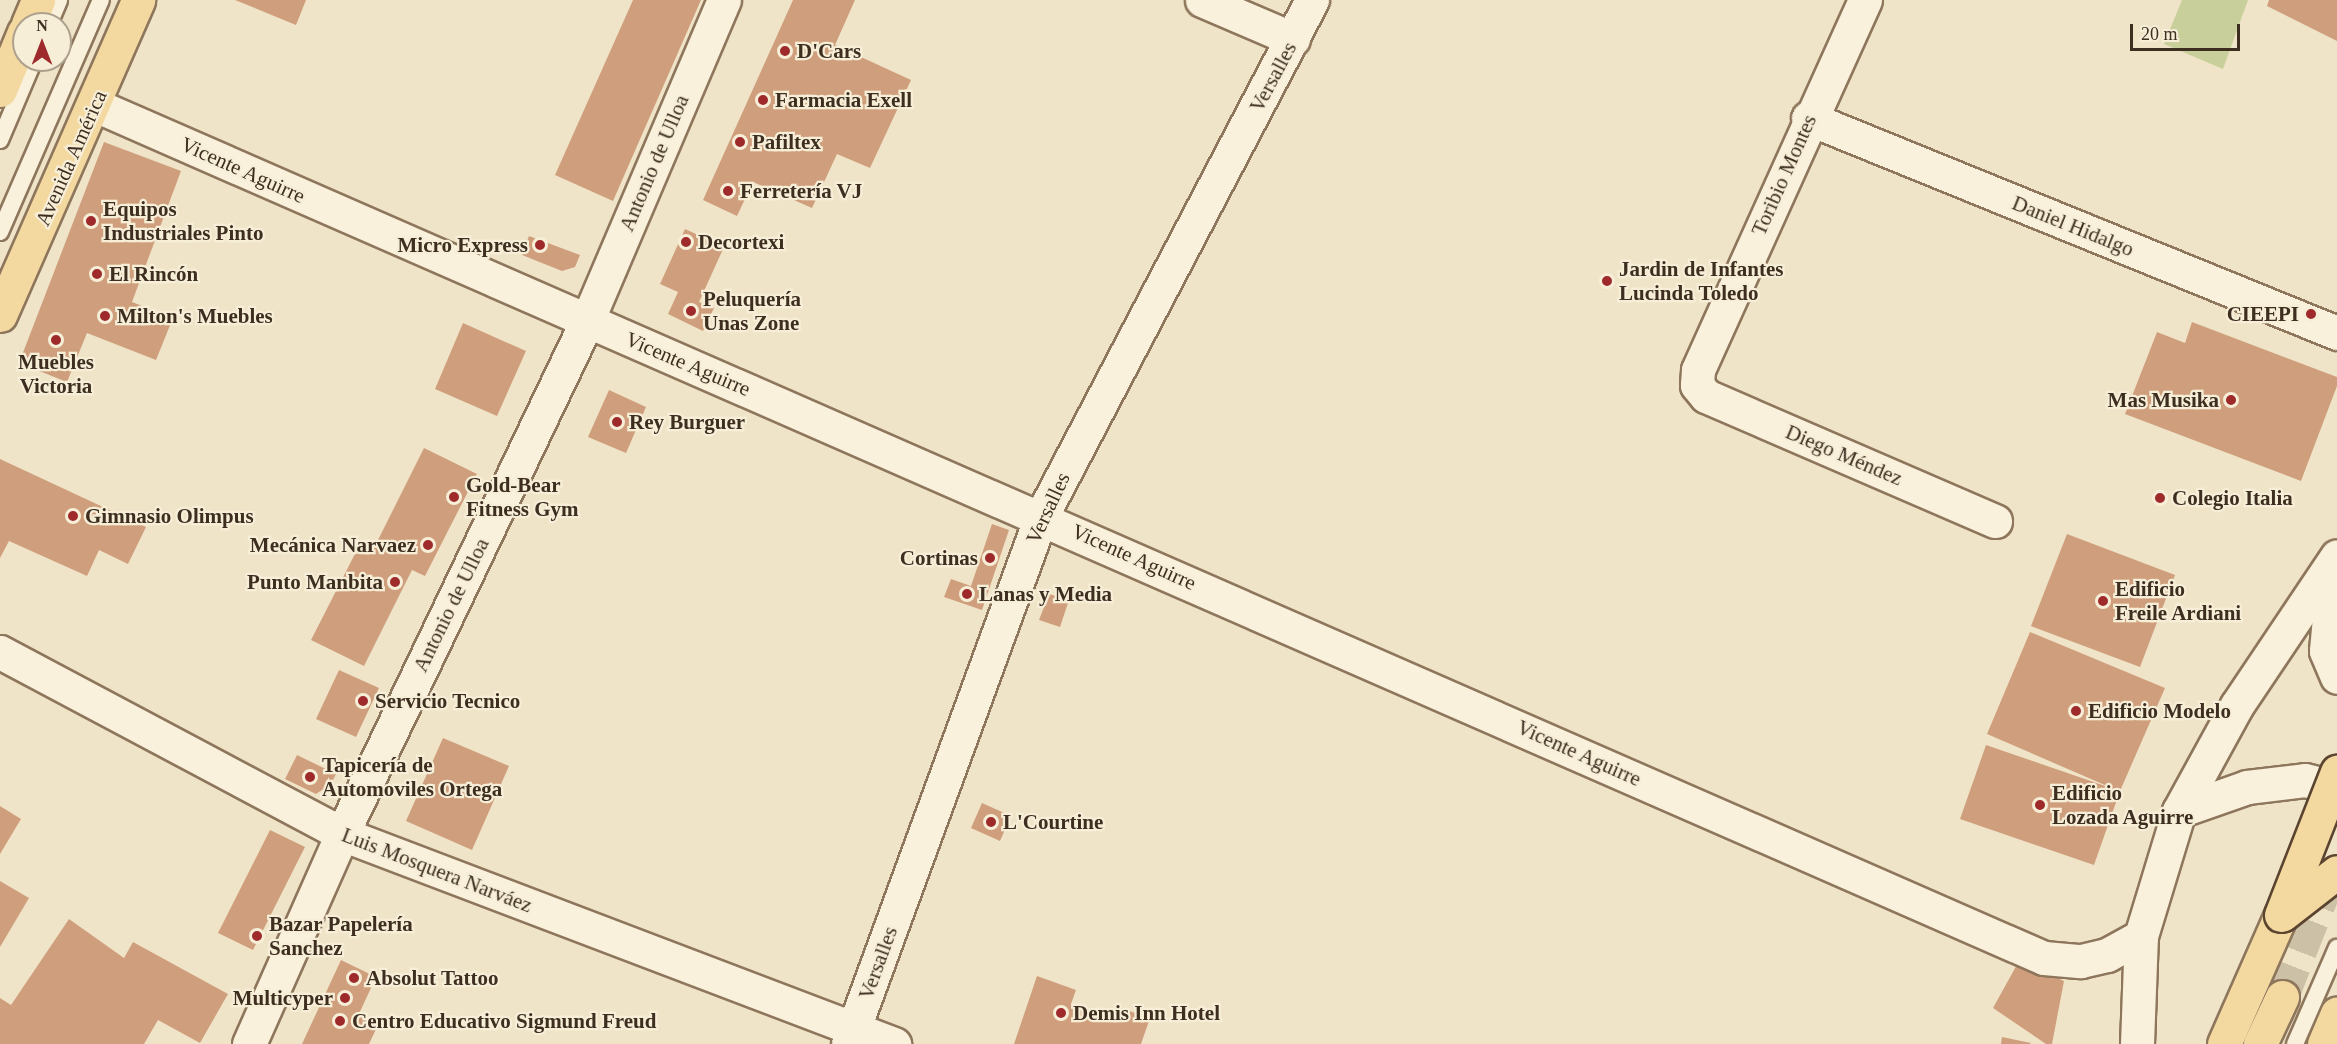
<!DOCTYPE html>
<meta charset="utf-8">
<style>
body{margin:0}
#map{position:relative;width:2337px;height:1044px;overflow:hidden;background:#f0e4c8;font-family:Georgia,serif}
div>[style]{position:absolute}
.green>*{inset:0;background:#c9cf9b}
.building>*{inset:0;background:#cf9f7d}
.primary-tunnel>*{height:33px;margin-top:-16.5px;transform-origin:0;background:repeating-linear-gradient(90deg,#ccc0a6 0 33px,transparent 0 49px)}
.roads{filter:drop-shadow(2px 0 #8d765c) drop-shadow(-2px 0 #8d765c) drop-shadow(0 2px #8d765c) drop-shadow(0 -2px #8d765c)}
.service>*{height:16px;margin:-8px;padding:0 8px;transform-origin:8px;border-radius:8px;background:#faf1dc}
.minor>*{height:33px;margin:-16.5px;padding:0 16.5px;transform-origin:16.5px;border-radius:16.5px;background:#faf1dc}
.tertiary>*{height:33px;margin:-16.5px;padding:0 16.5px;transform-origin:16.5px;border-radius:16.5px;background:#faf1dc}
.secondary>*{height:33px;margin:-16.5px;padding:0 16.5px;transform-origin:16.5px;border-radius:16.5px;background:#faf1dc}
.primary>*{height:33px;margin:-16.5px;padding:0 16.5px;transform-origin:16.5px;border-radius:16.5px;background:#f3d9a0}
.bridges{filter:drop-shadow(2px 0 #5b4430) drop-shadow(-2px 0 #5b4430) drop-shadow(0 2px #5b4430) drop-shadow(0 -2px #5b4430)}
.primary-bridge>*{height:33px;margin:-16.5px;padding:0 16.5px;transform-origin:16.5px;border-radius:16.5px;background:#f3d9a0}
.dots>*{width:16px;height:16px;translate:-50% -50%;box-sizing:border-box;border:3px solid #f7eed8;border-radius:50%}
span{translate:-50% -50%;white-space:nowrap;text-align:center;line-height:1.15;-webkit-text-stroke:4.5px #f7eed8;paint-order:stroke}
.poi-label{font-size:21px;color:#3d2e20;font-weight:700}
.left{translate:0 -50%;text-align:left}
.right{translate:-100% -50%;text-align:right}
.street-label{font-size:21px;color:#3d2e20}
.north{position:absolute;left:12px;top:12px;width:60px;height:60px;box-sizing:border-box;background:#f7eed8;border:2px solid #ada18e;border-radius:50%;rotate:0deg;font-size:16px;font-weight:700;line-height:24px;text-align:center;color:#3d2e20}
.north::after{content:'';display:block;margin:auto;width:21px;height:27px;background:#9e2a2b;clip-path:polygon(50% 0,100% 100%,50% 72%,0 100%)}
.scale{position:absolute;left:2130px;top:24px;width:110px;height:27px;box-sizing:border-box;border:3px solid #3d2e20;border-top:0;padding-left:8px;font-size:18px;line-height:21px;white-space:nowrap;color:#3d2e20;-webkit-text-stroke:4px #f7eed8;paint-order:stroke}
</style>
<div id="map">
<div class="green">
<i style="clip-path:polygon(2182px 0,2248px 0,2223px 69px,2164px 44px)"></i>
</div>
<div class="building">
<i style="clip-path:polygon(235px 0,306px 0,296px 25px)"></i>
<i style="clip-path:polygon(633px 0,701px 0,613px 201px,555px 175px)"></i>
<i style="clip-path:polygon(793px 0,855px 0,835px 45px,911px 80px,870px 168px,837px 154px,812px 208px,753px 182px,737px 216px,703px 200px)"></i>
<i style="clip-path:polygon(2269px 0,2337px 0,2337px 41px,2267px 6px)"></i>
<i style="clip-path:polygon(104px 142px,181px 171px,132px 302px,173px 318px,156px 360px,87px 333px,67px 382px,19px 363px)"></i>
<i style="clip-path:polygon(685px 229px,724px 247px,699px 302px,714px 308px,703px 331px,668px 314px,678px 292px,660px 284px)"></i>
<i style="clip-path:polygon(529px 236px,580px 255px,575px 267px,562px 271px,522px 255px)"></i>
<i style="clip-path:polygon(2192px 322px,2337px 377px,2337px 386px,2301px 481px,2125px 414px,2157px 332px,2185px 343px)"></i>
<i style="clip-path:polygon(463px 323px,526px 351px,497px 416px,435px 389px)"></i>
<i style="clip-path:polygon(609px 390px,646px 407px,626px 453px,588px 437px)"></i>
<i style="clip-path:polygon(424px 448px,477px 474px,425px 576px,412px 570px,364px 666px,311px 640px,360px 544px,373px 550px)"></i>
<i style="clip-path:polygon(0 459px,146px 527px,128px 564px,99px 550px,87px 576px,9px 541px,0 558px)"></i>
<i style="clip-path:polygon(992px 524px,1009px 530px,982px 610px,944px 597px,951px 579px,971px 586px)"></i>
<i style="clip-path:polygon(2067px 534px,2175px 575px,2140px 667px,2031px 626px)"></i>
<i style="clip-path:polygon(1049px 594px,1069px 600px,1060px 627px,1039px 620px)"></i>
<i style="clip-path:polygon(2030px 632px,2165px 688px,2120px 791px,2094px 865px,1960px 819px,1986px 745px,2114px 789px,1987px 734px)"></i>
<i style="clip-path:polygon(339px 670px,379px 688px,356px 737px,316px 719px)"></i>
<i style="clip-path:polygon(443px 738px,509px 766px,472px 850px,406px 821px)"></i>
<i style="clip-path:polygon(297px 755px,336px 774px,331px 784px,316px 794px,285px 779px)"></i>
<i style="clip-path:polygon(982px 803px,1011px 816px,1000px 841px,971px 828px)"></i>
<i style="clip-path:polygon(0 806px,21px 819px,0 854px)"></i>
<i style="clip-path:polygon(270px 830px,305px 847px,253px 950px,218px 933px)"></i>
<i style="clip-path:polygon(0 881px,29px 898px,0 947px)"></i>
<i style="clip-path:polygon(69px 919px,124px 958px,133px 942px,228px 994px,200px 1043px,158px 1020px,144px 1044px,0 1044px,0 998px,11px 1005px)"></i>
<i style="clip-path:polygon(341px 960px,376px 977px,358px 1016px,378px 1025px,369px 1044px,302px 1044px)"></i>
<i style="clip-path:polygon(2019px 961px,2064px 981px,2052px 1044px,2046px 1044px,1993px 1008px)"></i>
<i style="clip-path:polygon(1037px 976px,1076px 990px,1071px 1004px,1114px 1019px,1118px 1007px,1150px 1018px,1141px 1044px,1014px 1044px)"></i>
<i style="clip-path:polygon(2002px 1037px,2031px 1043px,2030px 1044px,2001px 1044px)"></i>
</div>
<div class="primary-tunnel">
<i style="left:2282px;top:997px;width:139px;rotate:-68.4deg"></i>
</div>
<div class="roads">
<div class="service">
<i style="left:49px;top:24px;width:26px;rotate:-67deg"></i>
<i style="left:0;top:140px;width:87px;rotate:-67deg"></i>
<i style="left:0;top:232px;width:253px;rotate:-66.5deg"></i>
<i style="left:2295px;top:1044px;width:105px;rotate:-66.4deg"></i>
</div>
<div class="minor">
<i style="left:1202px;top:0;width:99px;rotate:23.2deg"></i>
<i style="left:1865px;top:0;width:406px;rotate:114.3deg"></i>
<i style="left:1698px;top:370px;width:15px;rotate:94deg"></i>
<i style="left:1697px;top:385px;width:14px;rotate:51deg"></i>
<i style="left:1706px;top:396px;width:315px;rotate:23.4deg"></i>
<i style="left:95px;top:105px;width:2127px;rotate:23.64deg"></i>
<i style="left:2044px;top:958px;width:37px;rotate:5deg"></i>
<i style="left:2081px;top:961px;width:27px;rotate:-13deg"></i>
<i style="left:2107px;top:955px;width:39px;rotate:-29deg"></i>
<i style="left:1808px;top:118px;width:571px;rotate:22.12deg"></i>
<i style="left:0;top:652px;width:387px;rotate:28deg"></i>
<i style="left:342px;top:834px;width:591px;rotate:20.83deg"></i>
</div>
<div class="tertiary">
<i style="left:249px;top:1044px;width:230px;rotate:-66.1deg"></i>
<i style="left:342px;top:834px;width:569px;rotate:-64.47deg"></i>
<i style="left:587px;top:321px;width:349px;rotate:-66.9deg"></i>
<i style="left:848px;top:1044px;width:561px;rotate:-69.89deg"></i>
<i style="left:1041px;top:517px;width:584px;rotate:-62.34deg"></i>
</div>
<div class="secondary">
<i style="left:2334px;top:564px;width:87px;rotate:95.3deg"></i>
<i style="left:2326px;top:651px;width:28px;rotate:67deg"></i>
<i style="left:2179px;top:811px;width:72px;rotate:-19.4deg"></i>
<i style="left:2247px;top:787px;width:58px;rotate:-6.9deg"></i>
<i style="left:2305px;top:780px;width:33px;rotate:14deg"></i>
<i style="left:2137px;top:1044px;width:108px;rotate:-87.9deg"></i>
<i style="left:2141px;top:936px;width:131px;rotate:-73.1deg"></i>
<i style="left:2179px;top:811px;width:121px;rotate:-61.3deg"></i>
<i style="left:2237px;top:705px;width:179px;rotate:-56.1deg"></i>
</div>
<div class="primary">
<i style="left:28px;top:24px;width:26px;rotate:-67deg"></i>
<i style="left:0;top:90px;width:63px;rotate:-67.5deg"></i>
<i style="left:0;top:315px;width:344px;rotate:-66.3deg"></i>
<i style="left:2224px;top:1044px;width:141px;rotate:-66.2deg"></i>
<i style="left:2260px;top:1044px;width:52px;rotate:-64.9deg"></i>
<i style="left:2324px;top:1044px;width:33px;rotate:-67deg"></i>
</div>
</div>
<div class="bridges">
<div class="primary-bridge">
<i style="left:2283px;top:914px;width:68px;rotate:-37.9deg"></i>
<i style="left:2281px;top:915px;width:154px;rotate:-68.6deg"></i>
</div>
</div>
<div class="dots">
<i style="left:785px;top:51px;background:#9e2a2b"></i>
<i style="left:763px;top:100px;background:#9e2a2b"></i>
<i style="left:740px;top:142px;background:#9e2a2b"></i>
<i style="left:728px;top:191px;background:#9e2a2b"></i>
<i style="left:91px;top:221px;background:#9e2a2b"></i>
<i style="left:686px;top:242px;background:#9e2a2b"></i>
<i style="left:540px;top:245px;background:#9e2a2b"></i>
<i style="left:97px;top:274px;background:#9e2a2b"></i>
<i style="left:1607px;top:281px;background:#9e2a2b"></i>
<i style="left:691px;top:311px;background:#9e2a2b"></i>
<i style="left:2311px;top:314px;background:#9e2a2b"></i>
<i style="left:105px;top:316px;background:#9e2a2b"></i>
<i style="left:56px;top:340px;background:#9e2a2b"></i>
<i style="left:2231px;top:400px;background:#9e2a2b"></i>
<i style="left:617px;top:422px;background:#9e2a2b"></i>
<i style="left:454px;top:497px;background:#9e2a2b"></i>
<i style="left:2160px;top:498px;background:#9e2a2b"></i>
<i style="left:73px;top:516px;background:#9e2a2b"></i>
<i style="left:428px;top:545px;background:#9e2a2b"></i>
<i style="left:990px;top:558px;background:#9e2a2b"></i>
<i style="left:395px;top:582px;background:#9e2a2b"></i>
<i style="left:967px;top:594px;background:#9e2a2b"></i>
<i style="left:2103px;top:601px;background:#9e2a2b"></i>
<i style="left:363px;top:701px;background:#9e2a2b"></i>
<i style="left:2076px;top:711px;background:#9e2a2b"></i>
<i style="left:310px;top:777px;background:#9e2a2b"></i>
<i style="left:2040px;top:805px;background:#9e2a2b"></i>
<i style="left:991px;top:822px;background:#9e2a2b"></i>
<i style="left:257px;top:936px;background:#9e2a2b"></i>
<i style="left:354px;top:978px;background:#9e2a2b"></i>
<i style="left:345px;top:998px;background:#9e2a2b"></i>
<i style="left:1061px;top:1013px;background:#9e2a2b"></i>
<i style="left:340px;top:1021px;background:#9e2a2b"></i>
</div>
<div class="poi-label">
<span class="left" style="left:797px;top:51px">D'Cars</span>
<span class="left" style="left:775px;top:100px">Farmacia Exell</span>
<span class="left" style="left:752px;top:142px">Pafiltex</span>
<span class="left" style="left:740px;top:191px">Ferretería VJ</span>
<span class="left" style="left:103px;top:221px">Equipos<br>Industriales Pinto</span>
<span class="left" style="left:698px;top:242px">Decortexi</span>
<span class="right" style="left:528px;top:245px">Micro Express</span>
<span class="left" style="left:1619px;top:281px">Jardin de Infantes<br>Lucinda Toledo</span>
<span class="left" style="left:109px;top:274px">El Rincón</span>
<span class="left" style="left:703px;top:311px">Peluquería<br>Unas Zone</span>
<span class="right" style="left:2299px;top:314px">CIEEPI</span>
<span class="left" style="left:117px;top:316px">Milton's Muebles</span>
<span style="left:56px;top:374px">Muebles<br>Victoria</span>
<span class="right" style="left:2219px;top:400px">Mas Musika</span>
<span class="left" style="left:629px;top:422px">Rey Burguer</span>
<span class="left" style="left:466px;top:497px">Gold-Bear<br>Fitness Gym</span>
<span class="left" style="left:2172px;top:498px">Colegio Italia</span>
<span class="left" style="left:85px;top:516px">Gimnasio Olimpus</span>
<span class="right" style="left:416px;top:545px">Mecánica Narvaez</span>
<span class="right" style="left:978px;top:558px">Cortinas</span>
<span class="right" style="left:383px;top:582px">Punto Manbita</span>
<span class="left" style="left:2115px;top:601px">Edificio<br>Freile Ardiani</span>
<span class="left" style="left:979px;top:594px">Lanas y Media</span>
<span class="left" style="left:375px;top:701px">Servicio Tecnico</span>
<span class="left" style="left:2088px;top:711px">Edificio Modelo</span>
<span class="left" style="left:322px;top:777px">Tapicería de<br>Automoviles Ortega</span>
<span class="left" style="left:2052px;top:805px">Edificio<br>Lozada Aguirre</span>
<span class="left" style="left:1003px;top:822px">L'Courtine</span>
<span class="left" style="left:269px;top:936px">Bazar Papelería<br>Sanchez</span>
<span class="left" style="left:366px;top:978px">Absolut Tattoo</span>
<span class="right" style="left:333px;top:998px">Multicyper</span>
<span class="left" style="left:1073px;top:1013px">Demis Inn Hotel</span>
<span class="left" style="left:352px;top:1021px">Centro Educativo Sigmund Freud</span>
</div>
<div class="street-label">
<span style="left:1273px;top:77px;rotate:-62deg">Versalles</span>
<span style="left:71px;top:158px;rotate:-66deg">Avenida América</span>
<span style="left:654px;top:163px;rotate:-67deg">Antonio de Ulloa</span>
<span style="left:243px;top:170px;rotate:24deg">Vicente Aguirre</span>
<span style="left:1784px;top:175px;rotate:-66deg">Toribio Montes</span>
<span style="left:2073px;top:226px;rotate:22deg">Daniel Hidalgo</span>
<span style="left:688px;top:364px;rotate:23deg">Vicente Aguirre</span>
<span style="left:1844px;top:455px;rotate:23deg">Diego Méndez</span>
<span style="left:1048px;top:508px;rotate:-65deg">Versalles</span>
<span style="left:1134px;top:557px;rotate:24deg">Vicente Aguirre</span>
<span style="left:451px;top:605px;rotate:-64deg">Antonio de Ulloa</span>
<span style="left:1579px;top:753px;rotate:24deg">Vicente Aguirre</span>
<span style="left:437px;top:870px;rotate:21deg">Luis Mosquera Narváez</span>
<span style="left:878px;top:963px;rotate:-70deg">Versalles</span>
</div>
<div class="north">N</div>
<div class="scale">20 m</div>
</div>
